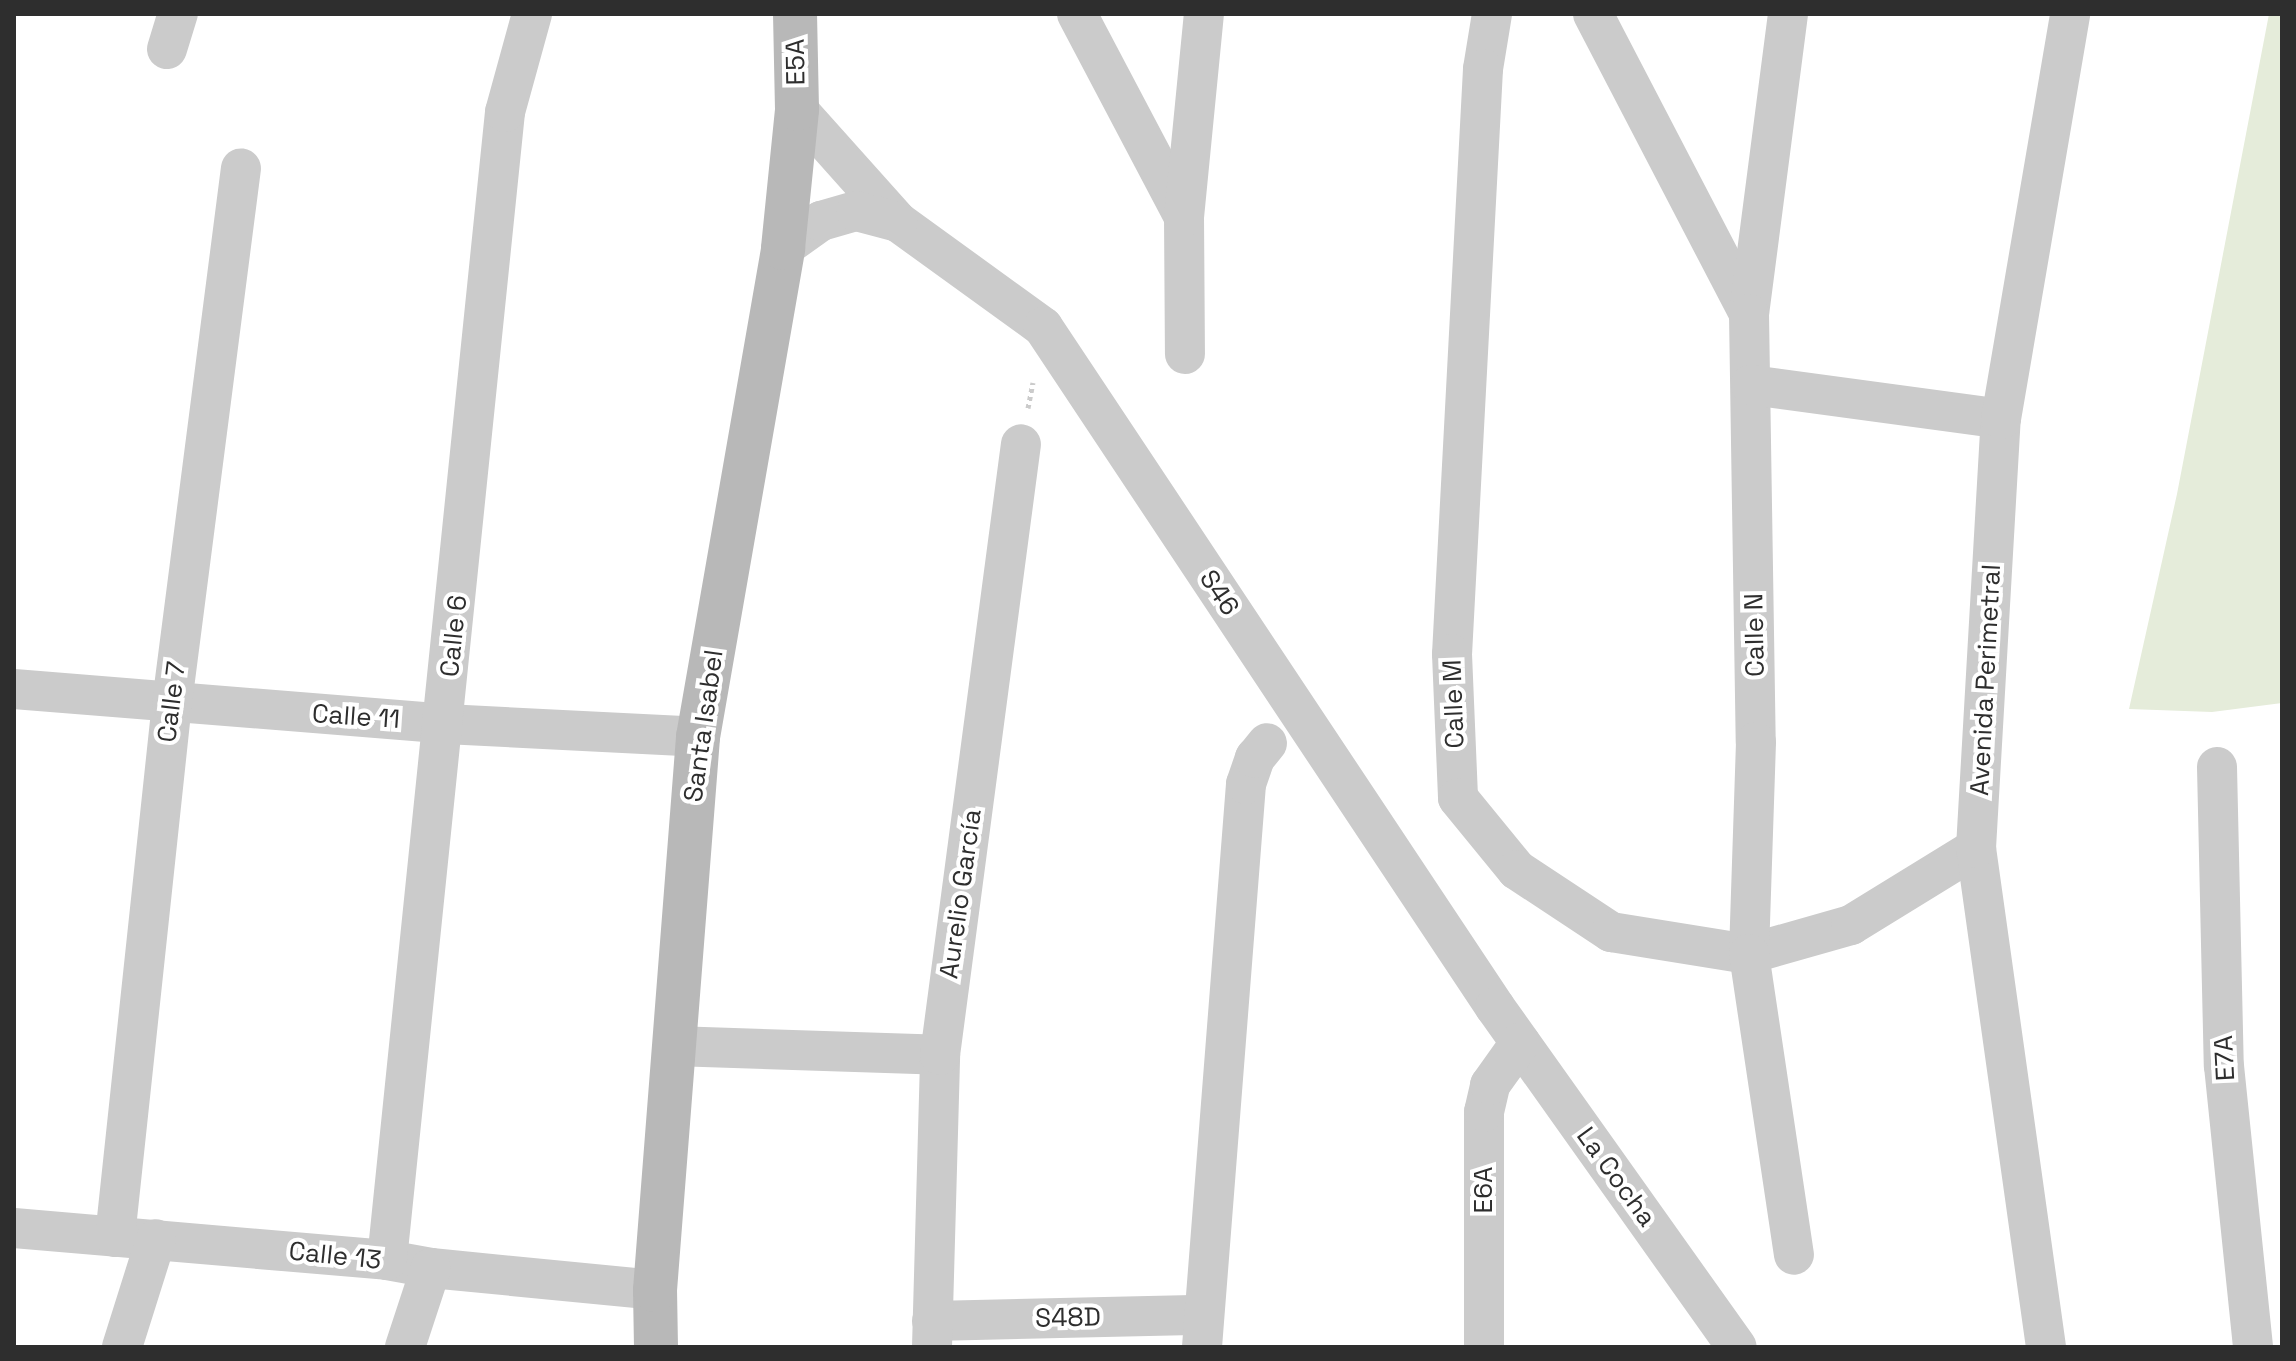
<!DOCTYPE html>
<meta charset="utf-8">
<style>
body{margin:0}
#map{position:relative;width:2296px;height:1361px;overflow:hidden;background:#fff;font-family:"Space Grotesk",sans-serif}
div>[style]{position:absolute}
.green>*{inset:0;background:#e5ecda}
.path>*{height:5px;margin-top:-2.5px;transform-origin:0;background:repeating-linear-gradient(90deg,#cbcbcb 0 4px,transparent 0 8px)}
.street>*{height:40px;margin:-20px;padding:0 20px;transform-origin:20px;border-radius:20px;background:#cbcbcb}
.secondary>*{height:44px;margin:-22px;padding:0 22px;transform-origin:22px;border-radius:22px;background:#b8b8b8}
span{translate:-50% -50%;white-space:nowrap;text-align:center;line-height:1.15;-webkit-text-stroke:8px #fff;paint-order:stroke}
.street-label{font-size:26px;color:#2e2e2e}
.frame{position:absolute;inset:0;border:16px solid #2e2e2e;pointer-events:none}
</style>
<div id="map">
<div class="green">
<i style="clip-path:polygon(2269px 14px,2282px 14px,2282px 703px,2212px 712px,2129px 709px,2177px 494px)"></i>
</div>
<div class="path">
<i style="left:1028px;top:408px;width:26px;rotate:-79deg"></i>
</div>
<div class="street">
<i style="left:1077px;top:14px;width:229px;rotate:62.2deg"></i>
<i style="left:1184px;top:217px;width:137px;rotate:89.6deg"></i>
<i style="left:1492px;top:14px;width:56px;rotate:99.3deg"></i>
<i style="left:1483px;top:69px;width:586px;rotate:93.03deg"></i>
<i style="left:1452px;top:654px;width:144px;rotate:87.6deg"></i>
<i style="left:1458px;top:798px;width:93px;rotate:50.7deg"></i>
<i style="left:1517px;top:870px;width:113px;rotate:33.4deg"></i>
<i style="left:1611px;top:932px;width:140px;rotate:9.1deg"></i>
<i style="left:1749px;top:954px;width:106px;rotate:-15.9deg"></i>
<i style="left:1851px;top:925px;width:147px;rotate:-31.6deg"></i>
<i style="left:1593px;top:14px;width:338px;rotate:62.5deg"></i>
<i style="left:1788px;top:14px;width:303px;rotate:97.4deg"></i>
<i style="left:1749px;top:314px;width:428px;rotate:89.1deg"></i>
<i style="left:1756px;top:742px;width:212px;rotate:91.9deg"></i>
<i style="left:1749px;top:954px;width:304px;rotate:81.5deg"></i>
<i style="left:167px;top:49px;width:37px;rotate:-73deg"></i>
<i style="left:797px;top:109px;width:152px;rotate:48.2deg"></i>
<i style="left:898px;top:222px;width:179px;rotate:35.9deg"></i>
<i style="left:1043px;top:327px;width:817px;rotate:56.39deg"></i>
<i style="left:1495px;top:1007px;width:417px;rotate:54.6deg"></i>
<i style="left:1184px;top:217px;width:204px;rotate:-84.4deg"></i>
<i style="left:783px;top:248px;width:47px;rotate:-35.4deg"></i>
<i style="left:821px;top:221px;width:36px;rotate:-16deg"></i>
<i style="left:856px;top:211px;width:43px;rotate:14.7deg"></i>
<i style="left:1751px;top:385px;width:252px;rotate:7.7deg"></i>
<i style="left:14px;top:689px;width:432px;rotate:4.6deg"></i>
<i style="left:445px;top:724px;width:253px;rotate:2.9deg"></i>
<i style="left:2217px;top:767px;width:299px;rotate:88.7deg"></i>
<i style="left:2224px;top:1066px;width:282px;rotate:84.1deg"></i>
<i style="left:673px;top:1046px;width:267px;rotate:1.9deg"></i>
<i style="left:14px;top:1228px;width:374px;rotate:4.9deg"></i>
<i style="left:387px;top:1260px;width:45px;rotate:10.3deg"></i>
<i style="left:431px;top:1268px;width:225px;rotate:5.6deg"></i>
<i style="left:115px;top:1237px;width:537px;rotate:-83.91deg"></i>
<i style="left:172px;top:703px;width:539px;rotate:-82.65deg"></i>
<i style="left:387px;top:1260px;width:1154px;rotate:-84.13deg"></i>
<i style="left:505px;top:112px;width:102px;rotate:-74.6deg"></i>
<i style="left:932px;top:1321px;width:272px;rotate:-1.3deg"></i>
<i style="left:122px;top:1347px;width:113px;rotate:-72.5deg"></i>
<i style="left:405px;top:1347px;width:83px;rotate:-71.8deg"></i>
<i style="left:932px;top:1347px;width:292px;rotate:-88.4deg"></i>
<i style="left:940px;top:1055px;width:616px;rotate:-82.45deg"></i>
<i style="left:1202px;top:1347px;width:565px;rotate:-85.53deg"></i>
<i style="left:1246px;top:784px;width:28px;rotate:-71deg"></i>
<i style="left:1255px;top:758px;width:19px;rotate:-51deg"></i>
<i style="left:1484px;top:1347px;width:235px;rotate:-90deg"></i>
<i style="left:1484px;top:1112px;width:28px;rotate:-77deg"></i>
<i style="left:1490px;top:1085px;width:52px;rotate:-54.5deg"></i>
<i style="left:2046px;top:1347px;width:504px;rotate:-97.99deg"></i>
<i style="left:1976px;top:848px;width:430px;rotate:-86.7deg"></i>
<i style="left:2001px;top:419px;width:411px;rotate:-80.3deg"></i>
</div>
<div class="secondary">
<i style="left:656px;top:1347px;width:57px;rotate:-91deg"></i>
<i style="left:655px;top:1290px;width:555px;rotate:-85.55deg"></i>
<i style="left:698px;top:737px;width:496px;rotate:-80.1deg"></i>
<i style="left:783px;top:248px;width:140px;rotate:-84.2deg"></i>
<i style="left:797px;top:109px;width:95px;rotate:-91.2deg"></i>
</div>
<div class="street-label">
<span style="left:796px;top:62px;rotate:-91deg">E5A</span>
<span style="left:1219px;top:593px;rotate:56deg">S46</span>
<span style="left:1755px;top:635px;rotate:-91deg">Calle N</span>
<span style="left:454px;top:636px;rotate:-84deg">Calle 6</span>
<span style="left:1986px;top:680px;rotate:-87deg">Avenida Perimetral</span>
<span style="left:172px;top:702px;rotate:-83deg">Calle 7</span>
<span style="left:1454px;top:704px;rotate:-92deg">Calle M</span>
<span style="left:356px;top:717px;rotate:4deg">Calle 11</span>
<span style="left:704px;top:726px;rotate:-82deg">Santa Isabel</span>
<span style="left:961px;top:894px;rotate:-82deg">Aurelio García</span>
<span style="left:2225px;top:1058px;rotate:-93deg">E7A</span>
<span style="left:1616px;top:1177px;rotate:54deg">La Cocha</span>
<span style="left:1484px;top:1190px;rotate:-90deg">E6A</span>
<span style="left:335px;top:1256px;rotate:6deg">Calle 13</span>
<span style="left:1068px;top:1318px;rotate:-1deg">S48D</span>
</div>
<div class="frame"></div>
</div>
